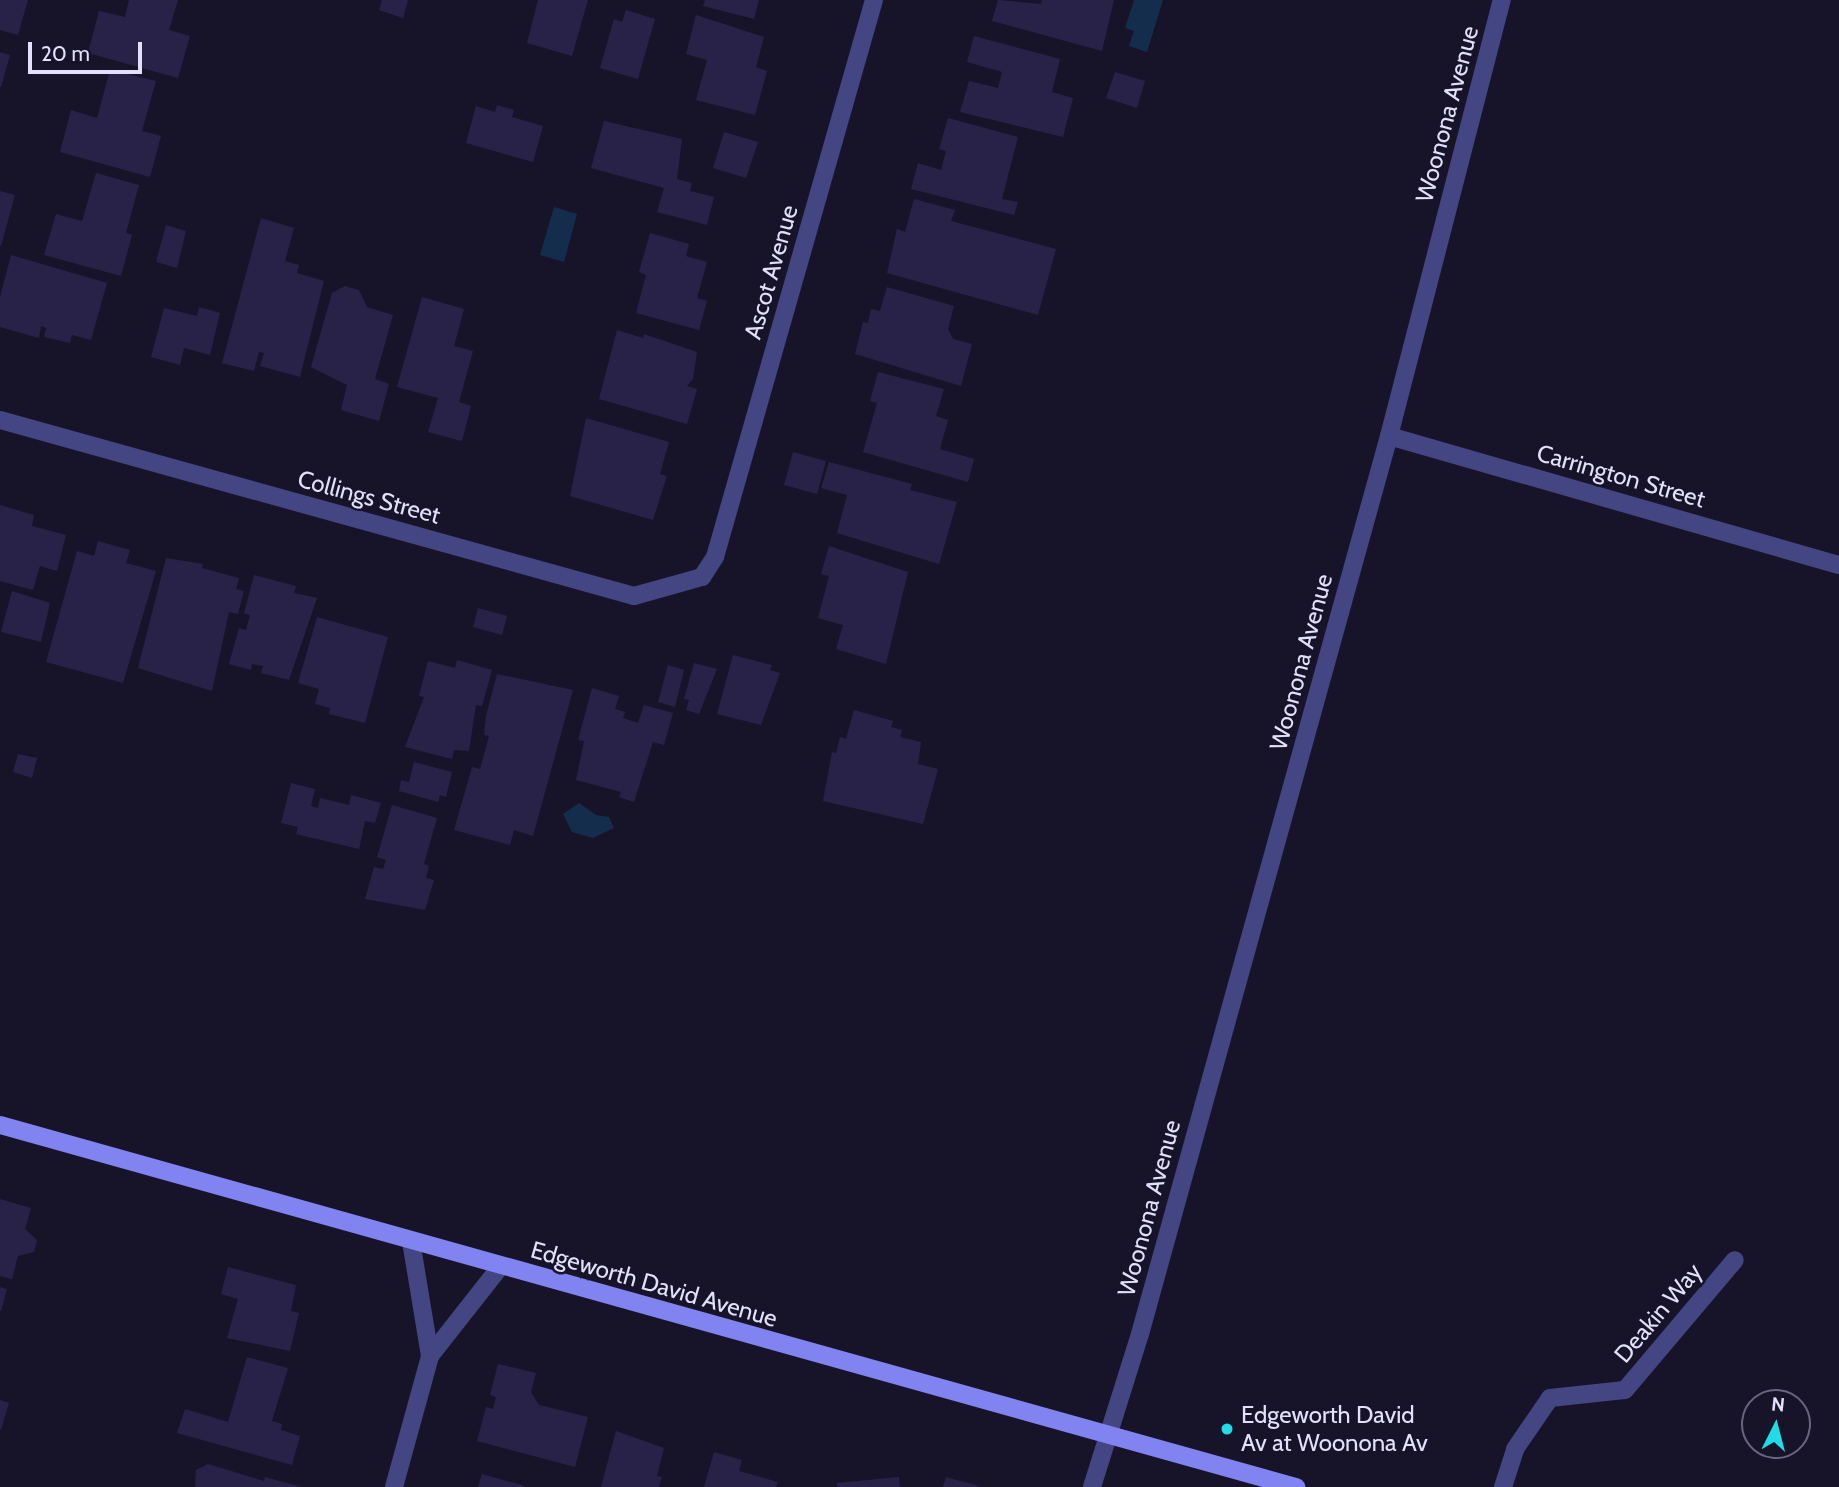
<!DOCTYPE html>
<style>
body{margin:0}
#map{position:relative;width:1839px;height:1487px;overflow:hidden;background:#17142a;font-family:Cabin,sans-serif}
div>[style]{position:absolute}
.water>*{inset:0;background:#152d4c}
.building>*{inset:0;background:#282249}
.minor>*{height:18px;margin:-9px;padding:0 9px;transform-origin:9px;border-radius:9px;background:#444583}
.secondary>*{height:18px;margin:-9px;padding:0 9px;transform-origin:9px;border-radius:9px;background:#8183f1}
.dots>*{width:19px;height:19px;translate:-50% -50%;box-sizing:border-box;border:4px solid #17142a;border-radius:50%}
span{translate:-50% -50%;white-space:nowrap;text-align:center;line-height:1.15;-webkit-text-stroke:5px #17142a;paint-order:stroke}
.street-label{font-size:24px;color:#e2e0fc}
.poi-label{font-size:24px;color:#e2e0fc}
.left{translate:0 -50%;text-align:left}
.north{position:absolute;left:1741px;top:1389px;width:70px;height:70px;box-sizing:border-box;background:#17142a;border:2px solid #68667e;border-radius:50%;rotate:6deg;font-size:19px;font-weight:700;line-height:28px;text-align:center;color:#e2e0fc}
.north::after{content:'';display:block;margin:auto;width:24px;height:32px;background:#21dbe7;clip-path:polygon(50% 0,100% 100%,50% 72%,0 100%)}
.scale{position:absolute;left:28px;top:42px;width:114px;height:32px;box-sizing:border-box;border:4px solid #e2e0fc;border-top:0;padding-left:9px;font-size:21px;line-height:24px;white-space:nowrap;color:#e2e0fc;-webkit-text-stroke:5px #17142a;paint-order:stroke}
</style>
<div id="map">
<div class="water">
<i style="clip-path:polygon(1134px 0,1163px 0,1147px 52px,1129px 46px,1134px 31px,1125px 28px)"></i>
<i style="clip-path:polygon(554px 207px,577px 214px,564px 262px,540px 255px)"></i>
<i style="clip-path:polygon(579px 803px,596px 815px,609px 817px,614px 828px,593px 838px,572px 832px,563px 814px)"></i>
</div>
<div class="building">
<i style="clip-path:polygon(0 0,28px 0,18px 35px,0 30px)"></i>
<i style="clip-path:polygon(129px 0,178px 0,169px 30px,190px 36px,178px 78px,88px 53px,99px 11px,125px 17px)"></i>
<i style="clip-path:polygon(382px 0,408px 0,403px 18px,379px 10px)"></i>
<i style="clip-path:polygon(538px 0,588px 0,572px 56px,527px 43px)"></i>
<i style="clip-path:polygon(705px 0,759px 0,754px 19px,703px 6px)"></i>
<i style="clip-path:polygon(998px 0,1041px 4px,1042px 0,1114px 0,1102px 51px,992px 21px)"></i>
<i style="clip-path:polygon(626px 10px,655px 19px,638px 79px,600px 68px,614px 19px,622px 22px)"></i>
<i style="clip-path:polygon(696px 15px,764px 37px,756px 67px,767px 71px,755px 115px,696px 100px,707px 60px,686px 54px)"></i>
<i style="clip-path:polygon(974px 36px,1060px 59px,1052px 92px,1073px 98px,1063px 137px,960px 112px,969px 81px,998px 88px,1002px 72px,967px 62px)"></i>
<i style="clip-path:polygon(0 52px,10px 55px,1px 87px,0 87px)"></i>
<i style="clip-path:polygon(110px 70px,156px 81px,142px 131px,161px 136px,150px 177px,60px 152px,71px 110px,97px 118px)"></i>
<i style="clip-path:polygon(1115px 72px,1145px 81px,1137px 108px,1106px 98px)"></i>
<i style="clip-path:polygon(497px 105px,514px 110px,512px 117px,543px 126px,533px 162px,466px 143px,476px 106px,495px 112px)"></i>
<i style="clip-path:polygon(948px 118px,1018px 137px,1002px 199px,1018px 202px,1014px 215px,911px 189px,918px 163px,941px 170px,946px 151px,939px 149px)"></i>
<i style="clip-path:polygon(604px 121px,682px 139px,677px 179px,692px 183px,690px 191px,714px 197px,707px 225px,657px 212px,664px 188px,591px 168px)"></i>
<i style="clip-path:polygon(724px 132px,758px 142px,746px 178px,713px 168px)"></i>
<i style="clip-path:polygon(96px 173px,139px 185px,126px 233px,132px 235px,121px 276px,44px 255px,56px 214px,82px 221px)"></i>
<i style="clip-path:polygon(0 191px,15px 195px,1px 246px,0 246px)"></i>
<i style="clip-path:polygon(914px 199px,955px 210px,951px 221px,1056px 249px,1038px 315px,887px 273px,897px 229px,905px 232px)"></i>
<i style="clip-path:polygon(261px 218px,294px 228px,285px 261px,299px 265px,297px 273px,324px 281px,300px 377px,260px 366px,264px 353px,259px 352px,254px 371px,222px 363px)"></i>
<i style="clip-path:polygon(166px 225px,186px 231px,177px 268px,156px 262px)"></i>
<i style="clip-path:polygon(650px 233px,689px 244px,686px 256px,707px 262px,697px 298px,707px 301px,699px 330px,636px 313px,646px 275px,639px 272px)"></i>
<i style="clip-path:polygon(11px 255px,107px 283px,91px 340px,72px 335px,70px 343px,44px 337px,46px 328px,41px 326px,39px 338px,0 327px,0 297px)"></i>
<i style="clip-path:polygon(345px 286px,359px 290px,367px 307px,393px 315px,375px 379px,389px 384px,379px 421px,341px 410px,347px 385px,311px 367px,332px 293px)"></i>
<i style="clip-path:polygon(887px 287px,954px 306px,948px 329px,953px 339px,972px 344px,961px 386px,855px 354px,863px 322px,868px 323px,871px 309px,880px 311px)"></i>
<i style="clip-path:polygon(422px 297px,464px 309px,454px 346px,473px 351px,459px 402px,471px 406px,462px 441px,428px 432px,438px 398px,397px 387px)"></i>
<i style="clip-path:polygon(199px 307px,220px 313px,210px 355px,184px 348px,180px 365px,151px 357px,164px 308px,197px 316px)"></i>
<i style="clip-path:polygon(617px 330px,643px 338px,644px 334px,697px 352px,693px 379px,687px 386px,697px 389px,687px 424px,599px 399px)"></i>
<i style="clip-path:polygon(878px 372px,944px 389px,936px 416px,948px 420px,940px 449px,974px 459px,968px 482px,863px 452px,877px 403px,870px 401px)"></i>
<i style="clip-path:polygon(586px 418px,669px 442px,660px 474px,667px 476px,653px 520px,570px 496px)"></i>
<i style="clip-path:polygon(793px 452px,826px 461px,817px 494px,784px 485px)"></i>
<i style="clip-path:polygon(829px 462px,912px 484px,910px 490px,957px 502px,939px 564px,837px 533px,847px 495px,821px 488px)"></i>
<i style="clip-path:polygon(0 505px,34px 515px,32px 526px,66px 535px,57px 571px,40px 566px,33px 590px,0 581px)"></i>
<i style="clip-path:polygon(98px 541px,130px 550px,126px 563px,156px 571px,123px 683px,46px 662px,77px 551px,94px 556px)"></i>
<i style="clip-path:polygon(829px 546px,908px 572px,886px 664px,836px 649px,843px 625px,818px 618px,829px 576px,821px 574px)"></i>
<i style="clip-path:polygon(166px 558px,203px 564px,202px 568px,239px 578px,236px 589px,244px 591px,238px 614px,229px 612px,212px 691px,138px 668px)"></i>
<i style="clip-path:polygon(254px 575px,296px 586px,294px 593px,317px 598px,289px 680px,261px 673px,263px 666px,252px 664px,251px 670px,229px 664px,239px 628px,246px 630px,250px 615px,244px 613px)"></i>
<i style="clip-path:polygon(12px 591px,50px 603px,41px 642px,1px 632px)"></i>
<i style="clip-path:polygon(478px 608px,507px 616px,502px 635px,473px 627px)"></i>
<i style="clip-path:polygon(317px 617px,388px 637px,365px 723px,329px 714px,330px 708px,315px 704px,319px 689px,298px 683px)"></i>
<i style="clip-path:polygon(733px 655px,772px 665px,770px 670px,780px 673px,761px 725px,717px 714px)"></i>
<i style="clip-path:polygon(457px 660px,492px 670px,482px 706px,476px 705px,469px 751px,454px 750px,452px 759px,405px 747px,424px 697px,419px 696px,428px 661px,455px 668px)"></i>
<i style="clip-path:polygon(694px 663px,717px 669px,699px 714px,686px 710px,689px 700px,684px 699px)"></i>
<i style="clip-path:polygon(668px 665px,684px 670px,675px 707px,658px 702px)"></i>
<i style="clip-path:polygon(497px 674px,573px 690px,533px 836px,514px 830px,510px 845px,454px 830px,472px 767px,480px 769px,489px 736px,484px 735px,486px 716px)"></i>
<i style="clip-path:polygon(592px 688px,619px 696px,615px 709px,625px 712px,623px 718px,638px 723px,644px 705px,673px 713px,664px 745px,653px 742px,634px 802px,619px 797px,621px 792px,576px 780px,584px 741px,578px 740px)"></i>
<i style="clip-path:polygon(854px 710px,893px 721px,891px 727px,902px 730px,900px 737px,921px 742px,918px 764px,938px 769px,923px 824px,823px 801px,832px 752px,836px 753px,840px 737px,846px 739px)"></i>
<i style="clip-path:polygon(18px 754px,37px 758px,32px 778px,13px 772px)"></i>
<i style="clip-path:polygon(414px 762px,452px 772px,446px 797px,440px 795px,438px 802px,399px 791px,401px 780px,409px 782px)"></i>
<i style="clip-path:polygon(291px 783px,315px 789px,311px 806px,318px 808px,320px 798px,349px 805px,351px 795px,381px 803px,375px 823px,365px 821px,359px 849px,296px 834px,298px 827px,281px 823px)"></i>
<i style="clip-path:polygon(392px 805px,437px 818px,424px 864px,429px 866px,426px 878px,434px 880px,425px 910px,365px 899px,374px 867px,383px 869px,386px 860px,377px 857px)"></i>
<i style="clip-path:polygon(0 1199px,31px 1208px,25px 1229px,37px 1240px,34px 1252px,18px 1256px,12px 1279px,0 1276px)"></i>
<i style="clip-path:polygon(228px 1267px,296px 1285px,291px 1311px,299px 1313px,290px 1351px,227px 1338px,238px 1299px,221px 1294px)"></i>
<i style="clip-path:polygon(0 1287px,7px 1289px,1px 1311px,0 1311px)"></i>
<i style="clip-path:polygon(247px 1357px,288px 1368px,272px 1421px,282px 1424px,281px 1430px,300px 1436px,292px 1465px,177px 1433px,185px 1409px,228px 1422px)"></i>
<i style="clip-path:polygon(498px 1364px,536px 1373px,531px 1392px,539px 1405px,588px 1417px,575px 1467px,477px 1441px,486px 1407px,493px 1409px,496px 1397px,490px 1395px)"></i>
<i style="clip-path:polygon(0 1400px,9px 1403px,1px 1430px,0 1430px)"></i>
<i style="clip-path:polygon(616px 1431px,664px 1448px,657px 1476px,662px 1477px,659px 1487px,601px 1487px)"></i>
<i style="clip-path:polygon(714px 1452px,742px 1460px,739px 1471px,778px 1482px,776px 1487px,704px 1487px)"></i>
<i style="clip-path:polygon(208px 1464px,264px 1481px,265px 1477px,302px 1487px,195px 1487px,196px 1470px)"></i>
<i style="clip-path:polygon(482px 1474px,525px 1486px,525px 1487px,478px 1487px)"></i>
<i style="clip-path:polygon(899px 1477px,900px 1487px,837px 1487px,837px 1483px)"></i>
<i style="clip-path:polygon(946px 1477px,979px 1486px,979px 1487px,943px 1487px)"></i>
</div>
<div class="minor">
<i style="left:0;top:420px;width:658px;rotate:15.51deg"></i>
<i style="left:634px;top:596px;width:71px;rotate:-15.6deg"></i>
<i style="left:702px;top:577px;width:24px;rotate:-57deg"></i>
<i style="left:715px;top:557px;width:579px;rotate:-74.07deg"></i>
<i style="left:1389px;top:436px;width:468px;rotate:16deg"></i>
<i style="left:411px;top:1241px;width:117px;rotate:80.6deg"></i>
<i style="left:394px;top:1487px;width:136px;rotate:-74.6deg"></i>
<i style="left:430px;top:1356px;width:113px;rotate:-51.8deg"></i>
<i style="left:1092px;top:1487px;width:160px;rotate:-72.6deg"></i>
<i style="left:1140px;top:1334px;width:932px;rotate:-74.5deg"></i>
<i style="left:1389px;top:436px;width:450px;rotate:-75.5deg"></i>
<i style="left:1503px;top:1487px;width:40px;rotate:-72deg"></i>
<i style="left:1515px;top:1449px;width:62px;rotate:-55.5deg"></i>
<i style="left:1550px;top:1398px;width:75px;rotate:-6.1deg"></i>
<i style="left:1625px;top:1390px;width:170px;rotate:-49.8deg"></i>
</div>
<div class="secondary">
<i style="left:0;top:1125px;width:1346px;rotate:15.61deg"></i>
</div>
<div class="dots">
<i style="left:1227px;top:1429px;background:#21dbe7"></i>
</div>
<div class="street-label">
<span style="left:1447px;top:114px;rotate:-75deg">Woonona Avenue</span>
<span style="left:771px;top:272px;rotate:-74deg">Ascot Avenue</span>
<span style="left:1621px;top:476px;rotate:16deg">Carrington Street</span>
<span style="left:369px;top:497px;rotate:15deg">Collings Street</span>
<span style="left:1301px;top:662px;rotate:-75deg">Woonona Avenue</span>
<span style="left:1149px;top:1208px;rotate:-75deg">Woonona Avenue</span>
<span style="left:654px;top:1284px;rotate:16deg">Edgeworth David Avenue</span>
<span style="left:1658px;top:1313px;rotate:-50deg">Deakin Way</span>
</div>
<div class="poi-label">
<span class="left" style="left:1241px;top:1429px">Edgeworth David<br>Av at Woonona Av</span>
</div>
<div class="north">N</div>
<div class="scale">20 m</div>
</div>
